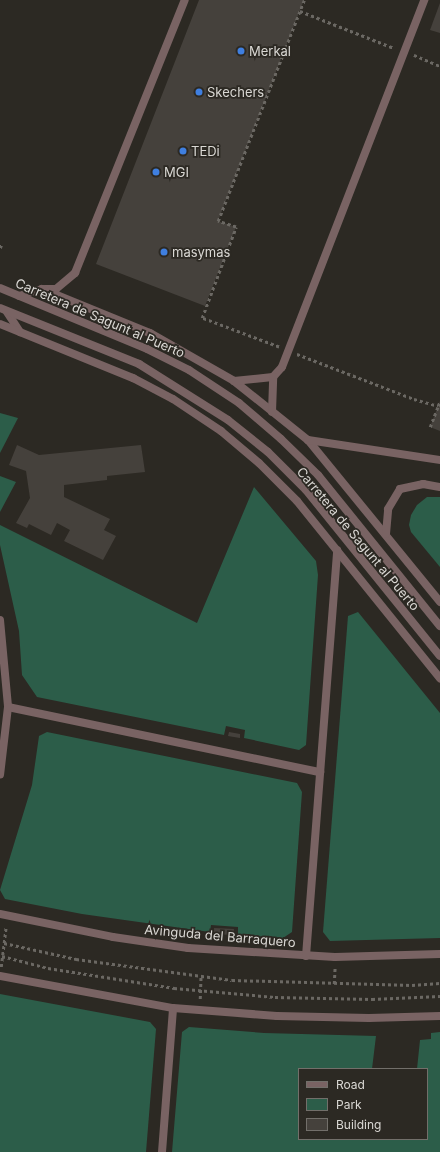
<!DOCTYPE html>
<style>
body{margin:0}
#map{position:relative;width:440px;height:1152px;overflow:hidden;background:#2c2923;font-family:Inter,sans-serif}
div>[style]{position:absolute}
.green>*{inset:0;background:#2c5d49}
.building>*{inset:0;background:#45413c}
.path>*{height:2.5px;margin-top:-1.25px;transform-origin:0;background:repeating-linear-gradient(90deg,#6b6863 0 3px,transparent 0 6px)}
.service>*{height:8px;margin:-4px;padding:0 4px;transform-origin:4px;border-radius:4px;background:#796363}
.minor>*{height:8px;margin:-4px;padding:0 4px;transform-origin:4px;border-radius:4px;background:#796363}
.tertiary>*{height:8px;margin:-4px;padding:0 4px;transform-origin:4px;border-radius:4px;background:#796363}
.dots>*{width:11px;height:11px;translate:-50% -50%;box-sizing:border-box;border:2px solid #2c2923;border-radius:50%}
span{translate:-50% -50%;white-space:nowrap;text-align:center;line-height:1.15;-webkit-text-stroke:3.5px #2c2923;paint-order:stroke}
.poi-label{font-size:13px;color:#dad8d4}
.left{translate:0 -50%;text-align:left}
.street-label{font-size:13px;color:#dad8d4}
.legend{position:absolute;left:298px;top:1068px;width:130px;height:72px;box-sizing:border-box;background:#2c2923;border:1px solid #726f6a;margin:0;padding:5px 7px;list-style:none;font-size:12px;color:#dad8d4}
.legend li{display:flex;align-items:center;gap:8px;height:20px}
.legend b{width:20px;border:1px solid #726f6a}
</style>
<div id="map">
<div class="green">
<i style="clip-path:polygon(0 413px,18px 418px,0 453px)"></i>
<i style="clip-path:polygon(0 476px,16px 482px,0 512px)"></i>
<i style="clip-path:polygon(254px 487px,316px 561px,318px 575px,306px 745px,299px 750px,244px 738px,245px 730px,226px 726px,224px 735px,37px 697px,22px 675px,19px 631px,0 545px,0 525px,197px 623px)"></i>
<i style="clip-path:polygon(427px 497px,440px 497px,440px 567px,411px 532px,409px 525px,411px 515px,417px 505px)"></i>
<i style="clip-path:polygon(358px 612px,440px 713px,440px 938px,330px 941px,323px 932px,348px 616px)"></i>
<i style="clip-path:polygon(47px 732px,297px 783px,302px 792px,292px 932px,283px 938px,238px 935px,238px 927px,211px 925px,210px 932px,82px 914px,5px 899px,0 890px,32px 785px,39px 736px)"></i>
<i style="clip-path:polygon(0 994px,150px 1022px,156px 1029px,146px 1152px,0 1152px)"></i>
<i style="clip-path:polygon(189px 1027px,264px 1033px,376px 1036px,372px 1069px,299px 1069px,299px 1139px,427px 1139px,427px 1069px,417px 1069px,420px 1040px,431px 1039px,431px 1033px,440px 1032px,440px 1152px,172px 1152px,182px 1032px)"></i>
</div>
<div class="building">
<i style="clip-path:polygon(199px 0,304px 0,218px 221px,236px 227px,205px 306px,96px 264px)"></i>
<i style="clip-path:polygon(440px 3px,440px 33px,430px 30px)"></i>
<i style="clip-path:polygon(440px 401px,440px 431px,430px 427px)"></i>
<i style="clip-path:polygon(17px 445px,39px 455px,141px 445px,145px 472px,107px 476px,107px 480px,64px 485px,64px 497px,110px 519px,104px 530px,116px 536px,103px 560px,64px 541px,70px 530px,57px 523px,51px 535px,29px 524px,27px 528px,16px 523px,30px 498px,26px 471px,9px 465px)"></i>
<i style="clip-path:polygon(229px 732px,240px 734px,240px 738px,228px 736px)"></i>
<i style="clip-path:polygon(214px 928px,234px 929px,233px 935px,214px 934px)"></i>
</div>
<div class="path">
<i style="left:300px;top:11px;width:101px;rotate:21.5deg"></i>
<i style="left:414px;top:55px;width:28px;rotate:23deg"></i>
<i style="left:0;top:248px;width:5px;rotate:-68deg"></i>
<i style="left:279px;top:347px;width:82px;rotate:-159.4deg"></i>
<i style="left:202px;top:318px;width:97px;rotate:-69.5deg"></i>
<i style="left:236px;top:227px;width:19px;rotate:-162deg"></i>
<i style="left:218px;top:221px;width:237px;rotate:-68.7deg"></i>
<i style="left:297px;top:354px;width:125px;rotate:21deg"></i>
<i style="left:414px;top:399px;width:25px;rotate:16deg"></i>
<i style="left:438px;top:406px;width:5px;rotate:-68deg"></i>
<i style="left:430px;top:427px;width:22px;rotate:-69deg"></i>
<i style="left:4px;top:943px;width:74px;rotate:12.5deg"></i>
<i style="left:76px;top:959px;width:157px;rotate:7.7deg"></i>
<i style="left:232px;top:980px;width:180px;rotate:1.6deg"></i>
<i style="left:412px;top:985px;width:28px;rotate:-4deg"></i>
<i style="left:2px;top:956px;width:48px;rotate:14.6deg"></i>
<i style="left:48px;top:968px;width:128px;rotate:9deg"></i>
<i style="left:174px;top:988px;width:101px;rotate:5.1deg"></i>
<i style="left:275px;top:997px;width:97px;rotate:1.2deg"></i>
<i style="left:372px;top:999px;width:68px;rotate:-2.5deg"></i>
<i style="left:1px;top:967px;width:41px;rotate:-83deg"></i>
<i style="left:334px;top:984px;width:18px;rotate:-87deg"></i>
<i style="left:200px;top:999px;width:23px;rotate:-88deg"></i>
</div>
<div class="service">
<i style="left:42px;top:289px;width:14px"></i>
<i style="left:56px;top:289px;width:25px;rotate:-40deg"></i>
<i style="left:75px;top:273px;width:294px;rotate:-68.1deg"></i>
</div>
<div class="minor">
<i style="left:19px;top:296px;width:24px;rotate:-17deg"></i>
<i style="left:42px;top:289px;width:117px;rotate:22.2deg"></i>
<i style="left:150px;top:333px;width:97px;rotate:29.7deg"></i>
<i style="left:234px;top:381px;width:95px;rotate:38.6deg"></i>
<i style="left:308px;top:440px;width:209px;rotate:50.8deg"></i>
<i style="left:7px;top:312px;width:24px;rotate:57deg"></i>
<i style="left:0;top:324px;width:144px;rotate:22.1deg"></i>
<i style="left:133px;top:378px;width:45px;rotate:27.7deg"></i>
<i style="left:173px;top:399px;width:58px;rotate:33.7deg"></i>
<i style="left:221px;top:431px;width:50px;rotate:40.1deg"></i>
<i style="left:259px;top:463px;width:54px;rotate:45deg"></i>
<i style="left:297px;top:501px;width:228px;rotate:51.1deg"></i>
<i style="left:234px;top:381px;width:39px;rotate:-6deg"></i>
<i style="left:273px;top:377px;width:13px;rotate:-48deg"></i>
<i style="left:282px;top:367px;width:394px;rotate:-68.8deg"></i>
<i style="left:272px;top:412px;width:35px;rotate:-88deg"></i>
<i style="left:308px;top:440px;width:134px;rotate:8.6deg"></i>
<i style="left:386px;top:534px;width:25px;rotate:-85deg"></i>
<i style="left:388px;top:509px;width:23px;rotate:-59deg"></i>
<i style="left:400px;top:489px;width:24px;rotate:-12deg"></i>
<i style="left:423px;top:484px;width:17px;rotate:10deg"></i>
<i style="left:0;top:620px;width:87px;rotate:84.7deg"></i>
<i style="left:8px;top:707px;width:68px;rotate:96.7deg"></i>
<i style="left:8px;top:707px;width:319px;rotate:11.8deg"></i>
<i style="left:0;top:914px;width:115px;rotate:11.5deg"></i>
<i style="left:113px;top:937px;width:76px;rotate:8.3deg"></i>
<i style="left:188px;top:948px;width:147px;rotate:3.5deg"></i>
<i style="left:335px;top:957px;width:105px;rotate:-1.6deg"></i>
<i style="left:306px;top:956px;width:407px;rotate:-85.6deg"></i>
<i style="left:0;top:976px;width:176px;rotate:10.5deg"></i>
<i style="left:173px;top:1008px;width:104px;rotate:4.4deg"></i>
<i style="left:277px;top:1016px;width:92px;rotate:1.2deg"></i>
<i style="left:369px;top:1018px;width:71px;rotate:-1.6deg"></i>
<i style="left:162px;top:1152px;width:144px;rotate:-85.6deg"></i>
</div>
<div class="tertiary">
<i style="left:0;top:288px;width:159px;rotate:22.5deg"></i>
<i style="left:147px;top:349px;width:47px;rotate:26.6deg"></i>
<i style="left:189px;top:370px;width:60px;rotate:33.4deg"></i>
<i style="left:239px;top:403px;width:55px;rotate:40.6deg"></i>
<i style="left:281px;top:439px;width:52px;rotate:44.2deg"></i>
<i style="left:318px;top:475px;width:194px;rotate:51.1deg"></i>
<i style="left:0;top:308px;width:150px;rotate:21.9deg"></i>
<i style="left:139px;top:364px;width:105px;rotate:32.2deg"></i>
<i style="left:228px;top:420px;width:51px;rotate:38.7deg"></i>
<i style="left:268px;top:452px;width:54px;rotate:45deg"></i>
<i style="left:306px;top:490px;width:213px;rotate:51.1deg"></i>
</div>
<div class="dots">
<i style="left:241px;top:51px;background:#3f7fe0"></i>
<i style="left:199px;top:92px;background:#3f7fe0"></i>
<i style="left:183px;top:151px;background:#3f7fe0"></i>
<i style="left:156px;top:172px;background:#3f7fe0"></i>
<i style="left:164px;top:252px;background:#3f7fe0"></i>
</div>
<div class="poi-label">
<span class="left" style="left:249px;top:51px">Merkal</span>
<span class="left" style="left:207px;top:92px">Skechers</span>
<span class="left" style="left:191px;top:151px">TEDi</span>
<span class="left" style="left:164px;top:172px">MGI</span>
<span class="left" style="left:172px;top:252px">masymas</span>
</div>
<div class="street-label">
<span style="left:100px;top:318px;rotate:23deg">Carretera de Sagunt al Puerto</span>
<span style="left:358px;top:539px;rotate:50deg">Carretera de Sagunt al Puerto</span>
<span style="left:220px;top:936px;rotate:5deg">Avinguda del Barraquero</span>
</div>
<ul class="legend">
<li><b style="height:5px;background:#796363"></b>Road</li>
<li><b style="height:11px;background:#2c5d49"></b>Park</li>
<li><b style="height:11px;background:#45413c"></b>Building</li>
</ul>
</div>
